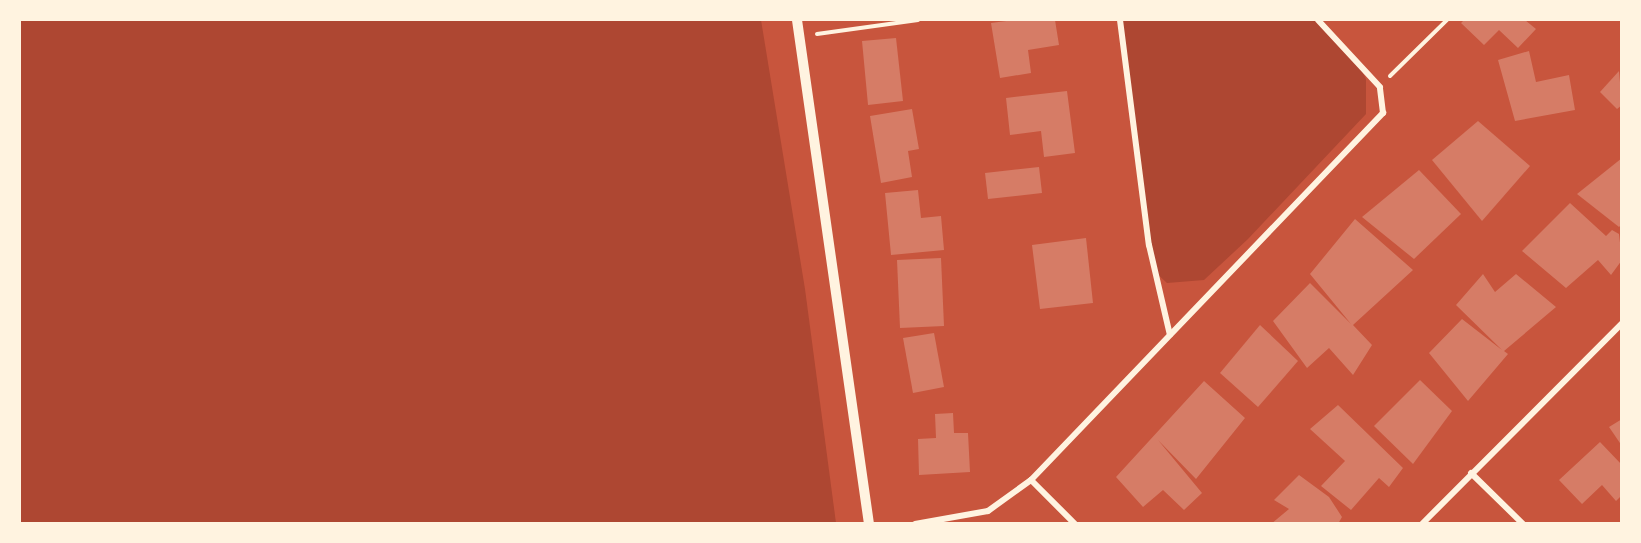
<!DOCTYPE html>
<style>
body{margin:0}
#map{position:relative;width:1641px;height:543px;overflow:hidden;background:#c8553d;font-family:"PT Serif",serif}
div>[style]{position:absolute}
.green>*{inset:0;background:#ae4732}
.building>*{inset:0;background:#d67c66}
.path>*{height:4px;margin:-2px;padding:0 2px;transform-origin:2px;border-radius:2px;background:#fff3e0}
.minor>*{height:6px;margin:-3px;padding:0 3px;transform-origin:3px;border-radius:3px;background:#fff3e0}
.tertiary>*{height:10px;margin:-5px;padding:0 5px;transform-origin:5px;border-radius:5px;background:#fff3e0}
span{translate:-50% -50%;white-space:nowrap;text-align:center;line-height:1.15;-webkit-text-stroke:5px #fff3e0;paint-order:stroke}
.frame{position:absolute;inset:0;border:21px solid #fff3e0;pointer-events:none}
</style>
<div id="map">
<div class="green">
<i style="clip-path:polygon(20px 20px,761px 20px,805px 289px,836px 523px,20px 523px)"></i>
<i style="clip-path:polygon(1120px 20px,1317px 20px,1356px 59px,1366px 79px,1366px 114px,1248px 239px,1204px 280px,1167px 283px,1155px 272px)"></i>
</div>
<div class="building">
<i style="clip-path:polygon(1014px 20px,1055px 20px,1059px 45px,1028px 50px,1031px 73px,1000px 78px,991px 23px)"></i>
<i style="clip-path:polygon(1464px 20px,1525px 20px,1536px 29px,1518px 48px,1499px 30px,1484px 45px,1461px 23px)"></i>
<i style="clip-path:polygon(896px 38px,903px 101px,868px 105px,862px 41px)"></i>
<i style="clip-path:polygon(1529px 51px,1536px 82px,1569px 75px,1575px 110px,1515px 121px,1498px 60px)"></i>
<i style="clip-path:polygon(1619px 71px,1622px 105px,1617px 109px,1600px 92px)"></i>
<i style="clip-path:polygon(1067px 91px,1075px 153px,1044px 157px,1041px 131px,1010px 135px,1006px 98px)"></i>
<i style="clip-path:polygon(912px 109px,919px 149px,908px 151px,912px 177px,881px 183px,870px 116px)"></i>
<i style="clip-path:polygon(1478px 121px,1530px 166px,1482px 221px,1432px 160px)"></i>
<i style="clip-path:polygon(1622px 158px,1622px 224px,1619px 227px,1577px 194px)"></i>
<i style="clip-path:polygon(1039px 167px,1042px 193px,988px 199px,985px 173px)"></i>
<i style="clip-path:polygon(1419px 170px,1461px 214px,1414px 259px,1362px 217px)"></i>
<i style="clip-path:polygon(918px 190px,921px 218px,941px 216px,944px 250px,891px 255px,885px 193px)"></i>
<i style="clip-path:polygon(1570px 203px,1606px 236px,1612px 230px,1619px 234px,1622px 260px,1611px 275px,1598px 260px,1566px 288px,1522px 251px)"></i>
<i style="clip-path:polygon(1355px 219px,1413px 270px,1353px 325px,1372px 345px,1353px 375px,1329px 348px,1307px 368px,1273px 321px,1310px 283px,1351px 324px,1310px 274px)"></i>
<i style="clip-path:polygon(1086px 238px,1093px 303px,1040px 309px,1032px 245px)"></i>
<i style="clip-path:polygon(941px 258px,944px 326px,900px 328px,897px 260px)"></i>
<i style="clip-path:polygon(1483px 274px,1495px 292px,1516px 274px,1556px 307px,1504px 351px,1508px 354px,1468px 401px,1429px 353px,1462px 319px,1502px 350px,1456px 305px)"></i>
<i style="clip-path:polygon(1260px 325px,1298px 361px,1258px 407px,1220px 373px)"></i>
<i style="clip-path:polygon(934px 333px,944px 387px,913px 393px,903px 338px)"></i>
<i style="clip-path:polygon(1420px 380px,1452px 411px,1413px 464px,1374px 426px)"></i>
<i style="clip-path:polygon(1204px 381px,1245px 418px,1196px 479px,1158px 440px,1202px 493px,1184px 510px,1163px 490px,1143px 507px,1116px 477px)"></i>
<i style="clip-path:polygon(1338px 405px,1403px 468px,1389px 487px,1379px 478px,1351px 510px,1321px 486px,1345px 461px,1310px 429px)"></i>
<i style="clip-path:polygon(953px 413px,954px 433px,968px 433px,970px 472px,919px 475px,918px 439px,936px 438px,935px 414px)"></i>
<i style="clip-path:polygon(1622px 419px,1622px 446px,1609px 427px)"></i>
<i style="clip-path:polygon(1600px 442px,1622px 465px,1622px 495px,1616px 501px,1602px 485px,1582px 504px,1559px 480px)"></i>
<i style="clip-path:polygon(1299px 475px,1329px 497px,1342px 517px,1338px 524px,1271px 524px,1289px 509px,1274px 500px)"></i>
</div>
<div class="path">
<i style="left:817px;top:34px;width:102px;rotate:-7.9deg"></i>
<i style="left:1390px;top:76px;width:80px;rotate:-44.5deg"></i>
</div>
<div class="minor">
<i style="left:1120px;top:20px;width:227px;rotate:82.7deg"></i>
<i style="left:1149px;top:245px;width:92px;rotate:76.9deg"></i>
<i style="left:1471px;top:473px;width:73px;rotate:44.4deg"></i>
<i style="left:1031px;top:480px;width:62px;rotate:45deg"></i>
<i style="left:915px;top:524px;width:74px;rotate:-10.1deg"></i>
<i style="left:988px;top:511px;width:53px;rotate:-35.8deg"></i>
<i style="left:1031px;top:480px;width:509px;rotate:-46.2deg"></i>
<i style="left:1383px;top:113px;width:26px;rotate:-97deg"></i>
<i style="left:1380px;top:87px;width:91px;rotate:-132.8deg"></i>
<i style="left:1422px;top:524px;width:284px;rotate:-45.1deg"></i>
</div>
<div class="tertiary">
<i style="left:797px;top:20px;width:509px;rotate:81.87deg"></i>
</div>
<div class="frame"></div>
</div>
